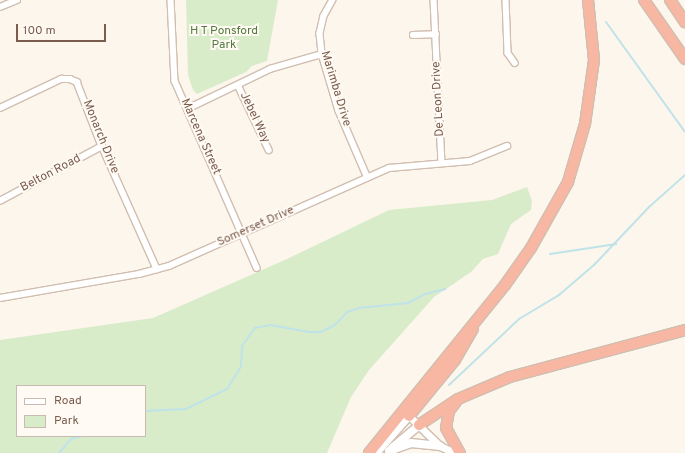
<!DOCTYPE html>
<style>
body{margin:0}
#map{position:relative;width:685px;height:453px;overflow:hidden;background:#fdf6ec;font-family:Overpass,sans-serif}
div>[style]{position:absolute}
.green>*{inset:0;background:#d8ecc9}
.stream>*{height:2px;margin:-1px;padding:0 1px;transform-origin:1px;border-radius:1px;background:#bfe3e8}
.roads{filter:drop-shadow(1px 0 #d1beb0) drop-shadow(-1px 0 #d1beb0) drop-shadow(0 1px #d1beb0) drop-shadow(0 -1px #d1beb0)}
.minor>*{height:5.5px;margin:-2.75px;padding:0 2.75px;transform-origin:2.75px;border-radius:2.75px;background:#fff}
.tertiary>*{height:7px;margin:-3.5px;padding:0 3.5px;transform-origin:3.5px;border-radius:3.5px;background:#fff}
.secondary>*{height:8px;margin:-4px;padding:0 4px;transform-origin:4px;border-radius:4px;background:#fff}
.motorway>*{height:10px;margin:-5px;padding:0 5px;transform-origin:5px;border-radius:5px;background:#f7b7a3}
span{translate:-50% -50%;white-space:nowrap;text-align:center;line-height:1.15;-webkit-text-stroke:4px #fffaf3;paint-order:stroke}
.park-label{font-size:12px;color:#537a41}
.street-label{font-size:12px;color:#7a5c4d}
.legend{position:absolute;left:16px;top:385px;width:130px;height:52px;box-sizing:border-box;background:#fffaf3;border:1px solid #cabbb1;margin:0;padding:5px 7px;list-style:none;font-size:12px;color:#7a5c4d}
.legend li{display:flex;align-items:center;gap:8px;height:20px}
.legend b{width:20px;border:1px solid #cabbb1}
.scale{position:absolute;left:16px;top:24px;width:90px;height:18px;box-sizing:border-box;border:2px solid #7a5c4d;border-top:0;padding-left:5px;font-size:12px;line-height:14px;white-space:nowrap;color:#7a5c4d;-webkit-text-stroke:3px #fffaf3;paint-order:stroke}
</style>
<div id="map">
<div class="green">
<i style="clip-path:polygon(186px 0,278px 0,267px 61px,252px 66px,246px 72px,197px 94px,193px 90px,188px 75px)"></i>
<i style="clip-path:polygon(evenodd,527px 187px,532px 201px,531px 210px,511px 224px,498px 254px,483px 259px,471px 272px,434px 297px,369px 370px,351px 397px,327px 453px,0 453px,0 340px,153px 318px,287px 259px,389px 210px,492px 200px,527px 187px,17px 386px,145px 386px,145px 436px,17px 436px,17px 386px)"></i>
</div>
<div class="stream">
<i style="left:606px;top:22px;width:135px;rotate:54.3deg"></i>
<i style="left:550px;top:254px;width:67px;rotate:-8.6deg"></i>
<i style="left:449px;top:385px;width:96px;rotate:-43.3deg"></i>
<i style="left:519px;top:319px;width:47px;rotate:-31deg"></i>
<i style="left:559px;top:295px;width:46px;rotate:-40.6deg"></i>
<i style="left:594px;top:265px;width:80px;rotate:-46.5deg"></i>
<i style="left:649px;top:207px;width:48px;rotate:-41.6deg"></i>
<i style="left:145px;top:411px;width:41px;rotate:-2.8deg"></i>
<i style="left:186px;top:409px;width:46px;rotate:-26deg"></i>
<i style="left:227px;top:389px;width:26px;rotate:-58deg"></i>
<i style="left:241px;top:367px;width:21px;rotate:-87deg"></i>
<i style="left:242px;top:346px;width:22px;rotate:-54deg"></i>
<i style="left:255px;top:328px;width:15px;rotate:-11deg"></i>
<i style="left:270px;top:325px;width:40px;rotate:10deg"></i>
<i style="left:309px;top:332px;width:12px"></i>
<i style="left:321px;top:332px;width:16px;rotate:-27deg"></i>
<i style="left:335px;top:325px;width:18px;rotate:-47deg"></i>
<i style="left:347px;top:312px;width:13px;rotate:-18deg"></i>
<i style="left:359px;top:308px;width:49px;rotate:-5.8deg"></i>
<i style="left:408px;top:303px;width:19px;rotate:-28deg"></i>
<i style="left:425px;top:294px;width:21px;rotate:-14deg"></i>
<i style="left:59px;top:453px;width:18px;rotate:-49deg"></i>
<i style="left:71px;top:439px;width:12px;rotate:-14deg"></i>
</div>
<div class="roads">
<div class="minor">
<i style="left:171px;top:0;width:81px;rotate:87.2deg"></i>
<i style="left:175px;top:81px;width:204px;rotate:66.3deg"></i>
<i style="left:333px;top:0;width:18px;rotate:119deg"></i>
<i style="left:324px;top:16px;width:18px;rotate:103deg"></i>
<i style="left:320px;top:34px;width:20px;rotate:84deg"></i>
<i style="left:322px;top:54px;width:59px;rotate:73.4deg"></i>
<i style="left:339px;top:111px;width:71px;rotate:66.7deg"></i>
<i style="left:434px;top:0;width:163px;rotate:87.2deg"></i>
<i style="left:506px;top:0;width:53px;rotate:87.8deg"></i>
<i style="left:508px;top:53px;width:12px;rotate:55deg"></i>
<i style="left:0;top:7px;width:18px;rotate:-22deg"></i>
<i style="left:413px;top:35px;width:23px;rotate:-2deg"></i>
<i style="left:238px;top:85px;width:72px;rotate:64.5deg"></i>
<i style="left:0;top:108px;width:68px;rotate:-25.4deg"></i>
<i style="left:61px;top:79px;width:9px"></i>
<i style="left:70px;top:79px;width:8px;rotate:23deg"></i>
<i style="left:77px;top:82px;width:69px;rotate:68.7deg"></i>
<i style="left:102px;top:146px;width:135px;rotate:65.9deg"></i>
<i style="left:187px;top:109px;width:92px;rotate:-25.7deg"></i>
<i style="left:270px;top:69px;width:54px;rotate:-16.1deg"></i>
<i style="left:0;top:201px;width:116px;rotate:-28.3deg"></i>
<i style="left:0;top:298px;width:141px;rotate:-9.8deg"></i>
<i style="left:139px;top:274px;width:31px;rotate:-15deg"></i>
<i style="left:169px;top:266px;width:241px;rotate:-24deg"></i>
<i style="left:389px;top:168px;width:81px;rotate:-4.9deg"></i>
<i style="left:470px;top:161px;width:40px;rotate:-22deg"></i>
</div>
<div class="tertiary">
<i style="left:409px;top:416px;width:43px;rotate:44.1deg"></i>
<i style="left:440px;top:446px;width:17px;rotate:25deg"></i>
</div>
<div class="secondary">
<i style="left:392px;top:448px;width:35px;rotate:-40deg"></i>
<i style="left:389px;top:451px;width:23px;rotate:-20deg"></i>
<i style="left:411px;top:443px;width:29px;rotate:6deg"></i>
<i style="left:376px;top:453px;width:50px;rotate:-48.3deg"></i>
</div>
<div class="motorway">
<i style="left:644px;top:0;width:72px;rotate:55.2deg"></i>
<i style="left:670px;top:0;width:27px;rotate:56deg"></i>
<i style="left:456px;top:402px;width:11px;rotate:128deg"></i>
<i style="left:449px;top:411px;width:17px;rotate:100deg"></i>
<i style="left:446px;top:428px;width:29px;rotate:61deg"></i>
<i style="left:409px;top:416px;width:72px;rotate:-50.6deg"></i>
<i style="left:455px;top:360px;width:36px;rotate:-60deg"></i>
<i style="left:419px;top:425px;width:47px;rotate:-33.7deg"></i>
<i style="left:458px;top:399px;width:56px;rotate:-22.9deg"></i>
<i style="left:510px;top:377px;width:181px;rotate:-15deg"></i>
<i style="left:369px;top:453px;width:216px;rotate:-51deg"></i>
<i style="left:505px;top:285px;width:45px;rotate:-54.9deg"></i>
<i style="left:531px;top:248px;width:76px;rotate:-60.7deg"></i>
<i style="left:568px;top:182px;width:60px;rotate:-73.7deg"></i>
<i style="left:585px;top:124px;width:65px;rotate:-82deg"></i>
<i style="left:594px;top:60px;width:60px;rotate:-95.7deg"></i>
</div>
</div>
<div class="park-label">
<span style="left:224px;top:39px">H T Ponsford<br>Park</span>
</div>
<div class="street-label">
<span style="left:335px;top:89px;rotate:73deg">Marimba Drive</span>
<span style="left:439px;top:99px;rotate:-93deg">De Leon Drive</span>
<span style="left:254px;top:118px;rotate:65deg">Jebel Way</span>
<span style="left:100px;top:137px;rotate:68deg">Monarch Drive</span>
<span style="left:200px;top:137px;rotate:66deg">Marcena Street</span>
<span style="left:51px;top:174px;rotate:-28deg">Belton Road</span>
<span style="left:256px;top:227px;rotate:-24deg">Somerset Drive</span>
</div>
<ul class="legend">
<li><b style="height:5px;background:#fff"></b>Road</li>
<li><b style="height:11px;background:#d8ecc9"></b>Park</li>
</ul>
<div class="scale">100 m</div>
</div>
